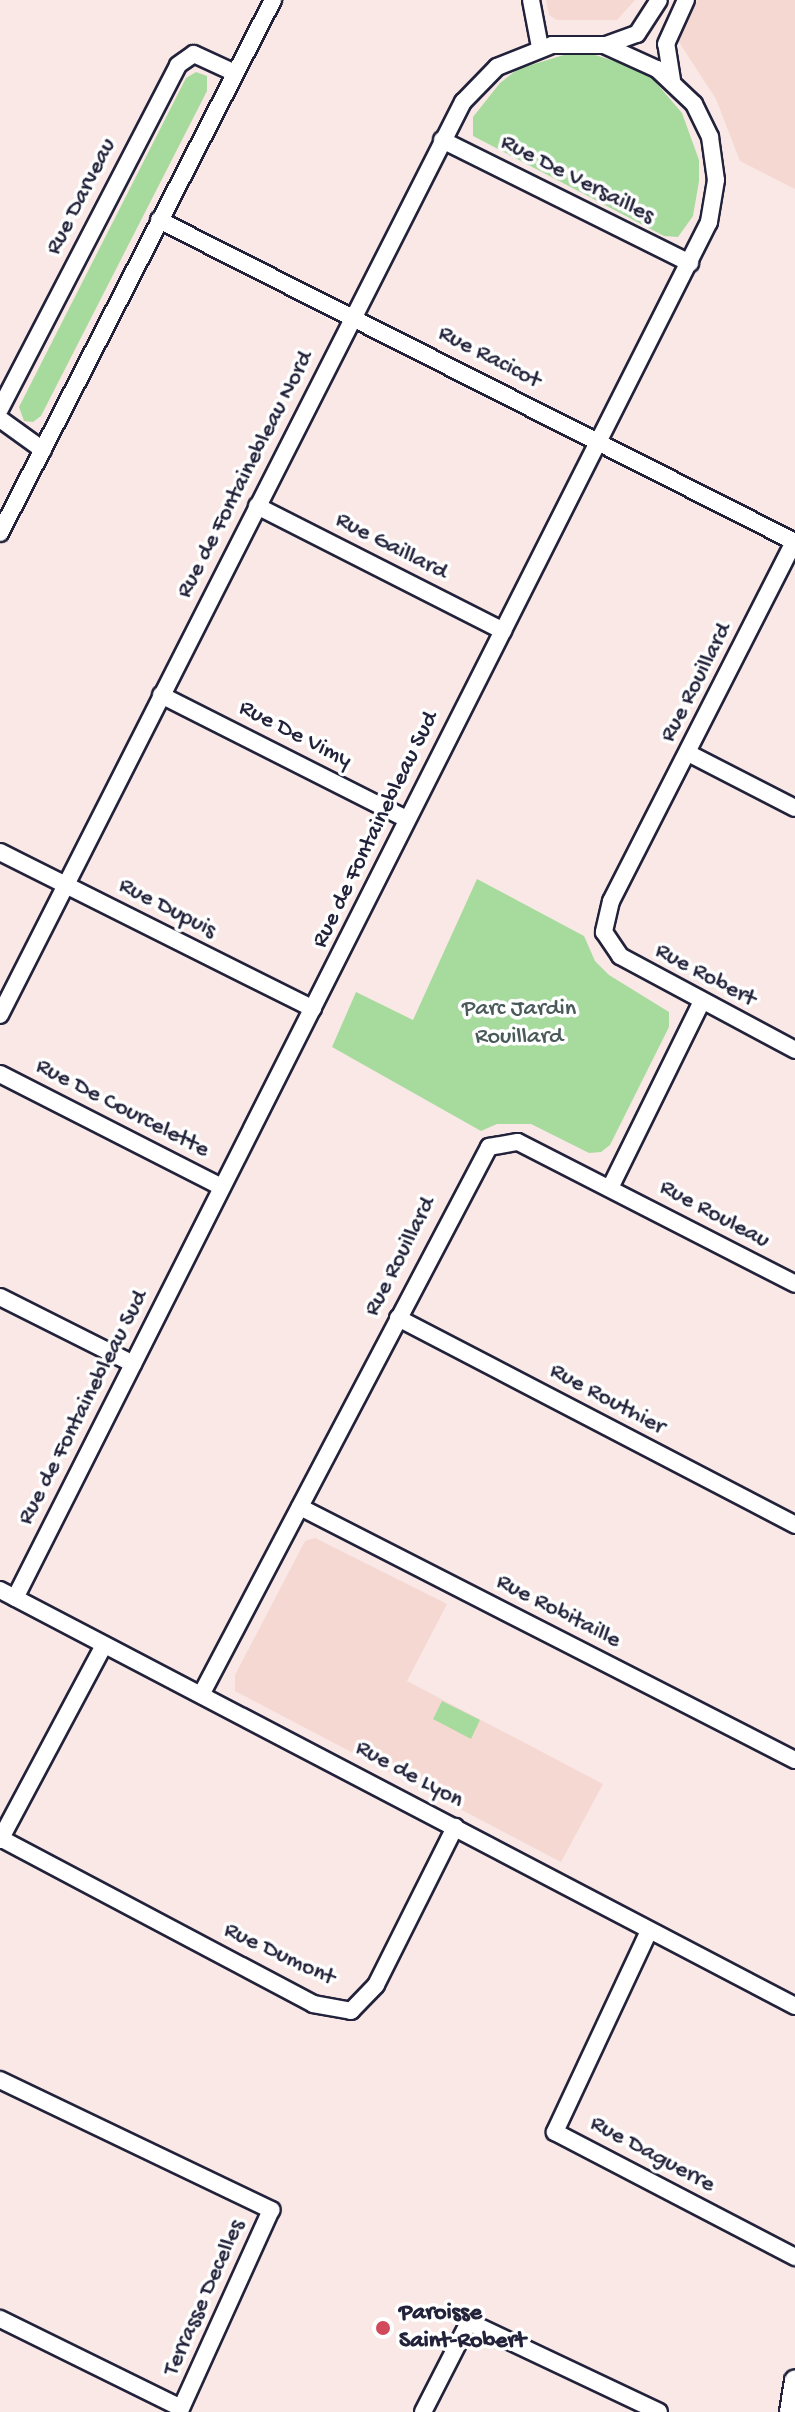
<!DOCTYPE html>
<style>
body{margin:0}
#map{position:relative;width:795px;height:2412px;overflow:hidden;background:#f9e8e5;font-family:"Gochi Hand",sans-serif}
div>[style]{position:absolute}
.built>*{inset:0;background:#f5d8d2}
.green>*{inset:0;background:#a7db9e}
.roads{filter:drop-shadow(2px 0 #22223b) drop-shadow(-2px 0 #22223b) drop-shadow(0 2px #22223b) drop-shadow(0 -2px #22223b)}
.minor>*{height:16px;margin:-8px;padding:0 8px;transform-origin:8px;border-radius:8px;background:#fff}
.tertiary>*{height:20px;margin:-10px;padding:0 10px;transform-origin:10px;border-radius:10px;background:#fff}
.dots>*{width:22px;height:22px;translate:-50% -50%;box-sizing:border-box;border:4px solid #fff;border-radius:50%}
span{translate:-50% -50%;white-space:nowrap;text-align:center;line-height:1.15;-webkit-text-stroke:7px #fff;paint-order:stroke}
.street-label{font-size:24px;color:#22223b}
.park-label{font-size:24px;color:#4a5a59}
.poi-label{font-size:24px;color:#22223b;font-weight:700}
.left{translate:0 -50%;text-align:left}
</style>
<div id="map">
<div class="built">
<i style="clip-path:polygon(546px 0,635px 0,617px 20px,557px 20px,549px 15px)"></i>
<i style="clip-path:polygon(697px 0,795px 0,795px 189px,740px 161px,716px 99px,677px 39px)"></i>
<i style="clip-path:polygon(315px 1538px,447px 1604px,407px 1681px,603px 1784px,561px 1862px,235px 1691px,235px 1675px,305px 1541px)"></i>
</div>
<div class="green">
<i style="clip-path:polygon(567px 54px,592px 54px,633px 67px,652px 78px,682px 113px,699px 160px,699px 181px,693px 216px,678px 237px,664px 236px,473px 136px,473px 117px,500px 83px,518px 69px)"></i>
<i style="clip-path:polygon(196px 72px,207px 76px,207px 91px,41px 416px,33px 422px,24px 421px,19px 407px,186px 78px)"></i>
<i style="clip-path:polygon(477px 879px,584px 936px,595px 961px,609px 975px,669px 1012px,669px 1027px,610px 1145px,601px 1152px,589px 1153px,531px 1124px,497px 1124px,481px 1131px,332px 1047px,356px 992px,413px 1020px)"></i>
<i style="clip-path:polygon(442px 1701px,480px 1720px,471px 1739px,433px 1719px)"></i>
</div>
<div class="roads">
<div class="minor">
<i style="left:531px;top:0;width:48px;rotate:79.2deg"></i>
<i style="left:606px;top:45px;width:33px;rotate:-20deg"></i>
<i style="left:637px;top:34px;width:40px;rotate:-57.1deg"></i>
<i style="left:672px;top:80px;width:36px;rotate:-99deg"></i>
<i style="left:666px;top:44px;width:48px;rotate:-65.6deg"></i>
<i style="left:442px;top:140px;width:277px;rotate:26.4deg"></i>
<i style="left:159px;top:220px;width:713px;rotate:26.85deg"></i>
<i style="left:0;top:409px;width:387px;rotate:-62.6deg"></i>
<i style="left:178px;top:65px;width:19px;rotate:-35deg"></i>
<i style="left:194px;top:54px;width:45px;rotate:24.9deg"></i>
<i style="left:0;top:419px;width:53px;rotate:35.8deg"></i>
<i style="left:257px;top:506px;width:276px;rotate:26.9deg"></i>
<i style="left:0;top:533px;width:599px;rotate:-62.88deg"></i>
<i style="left:794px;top:542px;width:403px;rotate:117deg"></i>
<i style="left:611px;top:901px;width:32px;rotate:103deg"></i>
<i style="left:604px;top:932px;width:29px;rotate:56deg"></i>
<i style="left:620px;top:956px;width:199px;rotate:28.2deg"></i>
<i style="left:161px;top:695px;width:275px;rotate:26.8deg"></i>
<i style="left:688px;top:753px;width:120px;rotate:27.2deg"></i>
<i style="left:0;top:852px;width:350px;rotate:26.6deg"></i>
<i style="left:0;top:1015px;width:1024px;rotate:-63.11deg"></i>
<i style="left:463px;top:102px;width:49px;rotate:-45.8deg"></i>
<i style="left:497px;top:67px;width:59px;rotate:-21.8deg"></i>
<i style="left:552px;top:45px;width:52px"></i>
<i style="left:604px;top:45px;width:58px;rotate:24.4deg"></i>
<i style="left:657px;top:69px;width:51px;rotate:43.4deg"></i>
<i style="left:694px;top:104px;width:37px;rotate:64deg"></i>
<i style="left:710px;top:137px;width:43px;rotate:82.1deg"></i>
<i style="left:716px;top:180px;width:43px;rotate:99.5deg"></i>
<i style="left:709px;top:222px;width:1541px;rotate:116.76deg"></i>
<i style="left:0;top:1074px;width:249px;rotate:27deg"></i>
<i style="left:610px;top:1188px;width:206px;rotate:-63.8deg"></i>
<i style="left:0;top:1297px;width:149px;rotate:26.7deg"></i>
<i style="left:398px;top:1318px;width:448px;rotate:27.5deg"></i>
<i style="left:300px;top:1507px;width:556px;rotate:27.07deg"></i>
<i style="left:0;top:1590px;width:897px;rotate:27.62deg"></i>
<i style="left:202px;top:1693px;width:617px;rotate:-62.27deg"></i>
<i style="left:489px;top:1147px;width:29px;rotate:-10deg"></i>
<i style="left:518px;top:1142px;width:311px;rotate:27.1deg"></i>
<i style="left:0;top:1838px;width:354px;rotate:27.9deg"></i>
<i style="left:313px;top:2004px;width:39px;rotate:10deg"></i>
<i style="left:351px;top:2011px;width:36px;rotate:-46deg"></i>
<i style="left:376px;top:1985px;width:177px;rotate:-63.4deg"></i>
<i style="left:0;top:1840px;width:221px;rotate:-61.9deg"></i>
<i style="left:649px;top:1931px;width:222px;rotate:115.1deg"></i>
<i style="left:555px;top:2132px;width:271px;rotate:27.5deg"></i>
<i style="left:0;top:2080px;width:301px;rotate:25.6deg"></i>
<i style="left:271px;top:2210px;width:217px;rotate:114.4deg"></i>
<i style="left:181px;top:2408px;width:202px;rotate:-153.8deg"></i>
<i style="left:423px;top:2412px;width:101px;rotate:-62.9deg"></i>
<i style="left:469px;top:2322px;width:210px;rotate:25.3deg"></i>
</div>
<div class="tertiary">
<i style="left:790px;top:2412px;width:32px;rotate:-81deg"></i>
</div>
</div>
<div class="dots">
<i style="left:383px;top:2328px;background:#d1495b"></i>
</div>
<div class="street-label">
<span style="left:577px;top:180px;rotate:27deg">Rue De Versailles</span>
<span style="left:82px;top:197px;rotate:-63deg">Rue Darveau</span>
<span style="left:489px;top:358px;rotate:27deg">Rue Racicot</span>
<span style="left:246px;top:475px;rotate:-63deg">Rue de Fontainebleau Nord</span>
<span style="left:391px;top:547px;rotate:27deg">Rue Gaillard</span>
<span style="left:697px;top:683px;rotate:-63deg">Rue Rouillard</span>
<span style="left:295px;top:735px;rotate:27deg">Rue De Vimy</span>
<span style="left:376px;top:830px;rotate:-64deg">Rue de Fontainebleau Sud</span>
<span style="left:167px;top:909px;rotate:27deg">Rue Dupuis</span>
<span style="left:705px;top:976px;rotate:28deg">Rue Robert</span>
<span style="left:122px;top:1109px;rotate:27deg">Rue De Courcelette</span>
<span style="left:714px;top:1215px;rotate:28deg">Rue Rouleau</span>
<span style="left:401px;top:1257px;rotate:-63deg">Rue Rouillard</span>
<span style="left:607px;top:1400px;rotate:28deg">Rue Routhier</span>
<span style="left:84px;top:1408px;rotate:-63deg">Rue de Fontainebleau Sud</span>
<span style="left:558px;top:1612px;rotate:27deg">Rue Robitaille</span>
<span style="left:409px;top:1775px;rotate:28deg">Rue de Lyon</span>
<span style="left:279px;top:1955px;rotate:25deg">Rue Dumont</span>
<span style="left:652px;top:2155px;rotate:28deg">Rue Daguerre</span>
<span style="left:205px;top:2298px;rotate:-66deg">Terrasse Decelles</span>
</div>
<div class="park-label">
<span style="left:519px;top:1024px">Parc Jardin<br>Rouillard</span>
</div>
<div class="poi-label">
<span class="left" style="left:399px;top:2328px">Paroisse<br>Saint-Robert</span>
</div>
</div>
